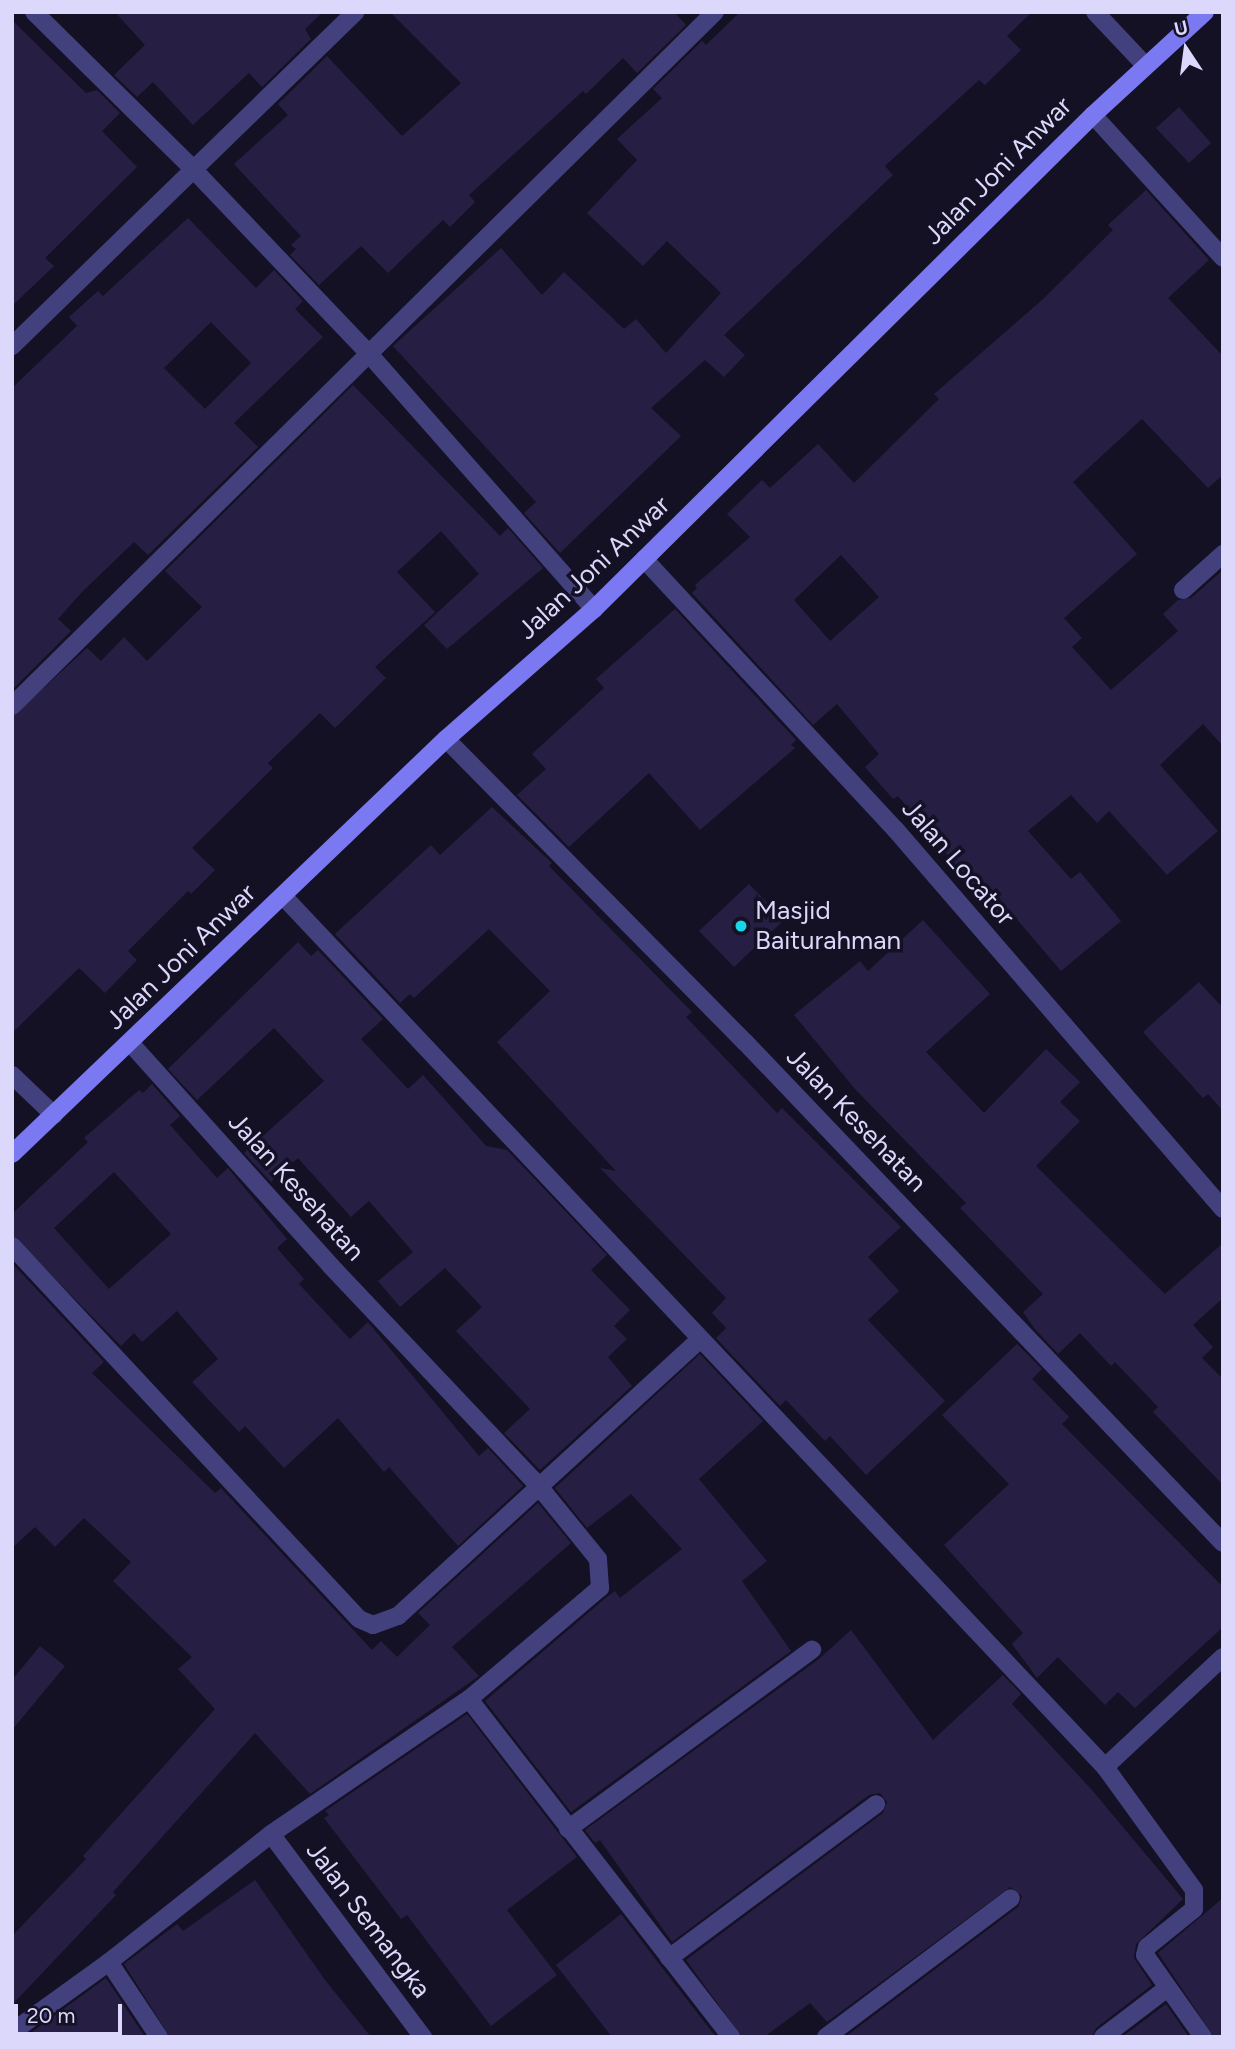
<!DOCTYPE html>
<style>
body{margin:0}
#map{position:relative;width:1235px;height:2049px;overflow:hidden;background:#141124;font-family:Figtree,sans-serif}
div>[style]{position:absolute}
.building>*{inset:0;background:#261f43}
.minor>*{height:18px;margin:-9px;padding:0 9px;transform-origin:9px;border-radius:9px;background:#42417e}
.secondary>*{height:18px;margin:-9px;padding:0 9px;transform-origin:9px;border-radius:9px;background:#7a79f2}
.dots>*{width:19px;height:19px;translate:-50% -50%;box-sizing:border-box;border:4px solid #141124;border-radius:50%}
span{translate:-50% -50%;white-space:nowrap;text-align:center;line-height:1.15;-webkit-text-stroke:7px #141124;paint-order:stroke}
.street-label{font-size:26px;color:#dcd8fb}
.poi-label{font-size:26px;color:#dcd8fb}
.left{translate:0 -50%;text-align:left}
.frame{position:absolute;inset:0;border:14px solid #dcd8fb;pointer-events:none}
.north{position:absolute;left:1151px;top:14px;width:70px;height:70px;-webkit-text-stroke:5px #141124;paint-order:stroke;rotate:347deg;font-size:19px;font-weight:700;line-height:28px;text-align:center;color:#dcd8fb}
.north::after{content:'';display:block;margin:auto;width:24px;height:32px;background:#dcd8fb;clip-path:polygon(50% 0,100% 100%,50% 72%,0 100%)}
.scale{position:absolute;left:14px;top:2004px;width:108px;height:32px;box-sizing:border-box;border:4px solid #dcd8fb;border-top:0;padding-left:9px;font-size:21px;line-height:24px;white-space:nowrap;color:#dcd8fb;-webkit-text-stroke:5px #141124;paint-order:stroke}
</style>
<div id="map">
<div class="building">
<i style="clip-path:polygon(115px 12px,323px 12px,305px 29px,311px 39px,262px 87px,249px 73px,193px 125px,153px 82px,137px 97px,114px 75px,145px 45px)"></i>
<i style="clip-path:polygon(390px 12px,674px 12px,686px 25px,637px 73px,623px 58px,586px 94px,583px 91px,469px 195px,475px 202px,450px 227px,443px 220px,388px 273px,361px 246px,319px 285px,290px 255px,296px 249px,291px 245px,301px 236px,234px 164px,288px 115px,278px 104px,327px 56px,402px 136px,461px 83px)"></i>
<i style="clip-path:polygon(740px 12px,1032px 12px,1007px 36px,1021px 50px,985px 85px,979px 80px,885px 166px,893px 175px,724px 335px,745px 355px,724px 377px,705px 360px,651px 408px,681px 436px,560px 553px,524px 513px,536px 502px,393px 346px,501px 248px,542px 295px,564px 272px,624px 329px,636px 319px,666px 353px,721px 293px,667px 241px,643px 266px,587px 213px,637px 160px,617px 139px,662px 98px,653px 89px,702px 41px,706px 45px)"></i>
<i style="clip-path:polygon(12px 20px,86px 93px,97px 90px,120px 113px,102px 131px,137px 167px,45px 258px,54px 266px,12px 306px)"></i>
<i style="clip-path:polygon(1179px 107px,1211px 143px,1189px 163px,1156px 128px)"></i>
<i style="clip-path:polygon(evenodd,1146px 190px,1209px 260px,1168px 298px,1223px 356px,1223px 475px,1208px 488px,1142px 419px,1073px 482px,1137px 554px,1064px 618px,1082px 638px,1072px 647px,1111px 690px,1178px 631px,1163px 614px,1178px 600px,1191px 598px,1223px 570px,1223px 746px,1203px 724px,1160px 765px,1218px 831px,1167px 875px,1109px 811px,1097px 823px,1071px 795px,1028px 831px,1071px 879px,1080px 872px,1121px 921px,1061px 971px,1014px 916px,1005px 924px,898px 796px,893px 799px,865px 767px,879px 754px,837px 704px,813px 725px,692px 593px,697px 588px,695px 585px,750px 537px,727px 514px,762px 480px,770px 488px,818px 444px,854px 483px,939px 399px,934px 394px,1042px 300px,1113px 230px,1108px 225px,1146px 190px,841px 555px,879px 597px,830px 641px,794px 600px,841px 555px)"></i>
<i style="clip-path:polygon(evenodd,188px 218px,256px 288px,274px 270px,303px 301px,295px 309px,323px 337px,234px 423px,258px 447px,148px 555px,134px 542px,82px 592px,58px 619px,71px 631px,12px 690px,12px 388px,77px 326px,69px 317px,98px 291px,103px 296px,188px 218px,211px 322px,251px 363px,205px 409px,164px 368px,211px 322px)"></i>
<i style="clip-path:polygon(353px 385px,500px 536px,508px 528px,543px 568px,447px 649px,424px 625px,479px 574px,441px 531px,397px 572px,435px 612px,375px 667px,386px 678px,335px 728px,320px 713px,268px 763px,273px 768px,192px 848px,215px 870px,191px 894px,188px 891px,128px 951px,137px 960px,105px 993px,79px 968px,12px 1033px,12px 717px,87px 648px,101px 661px,124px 637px,147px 661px,202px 607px,165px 571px)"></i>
<i style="clip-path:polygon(675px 609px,796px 740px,791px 745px,795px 748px,700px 830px,649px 773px,569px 847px,517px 795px,546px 769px,532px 754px,604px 688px,596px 679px)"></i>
<i style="clip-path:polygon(492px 807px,552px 863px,549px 866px,692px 1012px,686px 1017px,777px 1113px,782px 1108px,901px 1227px,868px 1257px,899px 1291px,868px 1320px,945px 1401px,866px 1475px,830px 1436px,825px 1441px,786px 1400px,780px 1406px,716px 1338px,726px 1328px,712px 1313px,726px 1298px,600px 1168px,616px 1171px,497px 1042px,550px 991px,489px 929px,414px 998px,410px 994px,400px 1003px,335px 934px,431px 845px,440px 855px)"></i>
<i style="clip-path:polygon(749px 884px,784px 920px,734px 967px,699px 931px)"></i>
<i style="clip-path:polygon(923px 920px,990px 994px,926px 1052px,984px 1113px,1046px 1049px,1080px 1082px,1060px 1102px,1080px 1121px,1036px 1166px,1165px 1294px,1223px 1243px,1223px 1298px,1193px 1325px,1213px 1347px,1202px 1358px,1223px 1379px,1223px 1485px,1153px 1412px,1158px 1407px,1115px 1362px,1111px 1366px,1080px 1333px,1058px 1354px,1034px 1328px,1023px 1312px,1043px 1294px,960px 1208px,966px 1203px,855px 1089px,794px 1015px,860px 961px,868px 971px)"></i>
<i style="clip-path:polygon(298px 942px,311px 956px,318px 950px,383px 1019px,361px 1039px,408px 1089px,423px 1075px,486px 1146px,507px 1150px,607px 1255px,591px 1270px,630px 1310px,614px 1326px,627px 1339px,608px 1357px,632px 1386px,540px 1470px,504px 1433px,530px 1409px,456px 1331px,482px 1307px,445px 1268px,400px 1307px,378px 1281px,413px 1252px,369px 1201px,351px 1217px,298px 1158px,271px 1182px,244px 1153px,324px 1081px,274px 1028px,197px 1100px,168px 1069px)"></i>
<i style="clip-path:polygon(1199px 982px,1223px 1008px,1223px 1111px,1208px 1094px,1203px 1098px,1143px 1032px)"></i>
<i style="clip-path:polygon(evenodd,152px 1084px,180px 1116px,170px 1125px,217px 1178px,228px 1168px,287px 1239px,277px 1248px,304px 1279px,299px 1284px,350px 1339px,368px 1322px,479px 1456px,488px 1448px,523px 1486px,458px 1546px,389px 1467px,384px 1472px,338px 1418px,284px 1468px,245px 1426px,239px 1432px,192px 1382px,218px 1359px,177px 1311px,142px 1342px,134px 1333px,121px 1346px,12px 1235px,12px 1214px,88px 1142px,84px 1138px,139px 1090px,143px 1093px,152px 1084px,114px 1172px,171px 1234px,109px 1289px,54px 1228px,114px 1172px)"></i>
<i style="clip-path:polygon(12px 1263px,104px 1362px,92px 1373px,215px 1493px,221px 1488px,372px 1650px,381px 1641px,397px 1657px,430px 1625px,418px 1613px,538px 1503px,571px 1543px,452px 1647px,479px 1676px,310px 1794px,255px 1733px,113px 1892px,116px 1895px,12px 2005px,12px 1936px,86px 1859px,83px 1856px,215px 1709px,178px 1669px,192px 1657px,113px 1581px,131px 1562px,84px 1518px,55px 1547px,35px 1527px,12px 1548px)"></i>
<i style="clip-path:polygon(1017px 1344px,1042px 1369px,1032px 1379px,1069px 1417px,1062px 1424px,1223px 1587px,1223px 1627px,1135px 1708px,1118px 1692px,1105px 1705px,1058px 1657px,1037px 1678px,1012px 1644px,1023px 1633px,944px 1545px,1009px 1484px,942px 1415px)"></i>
<i style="clip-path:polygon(700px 1354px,763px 1421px,699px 1479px,767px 1561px,742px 1581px,791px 1651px,571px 1812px,485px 1701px,608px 1596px,615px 1591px,620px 1598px,682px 1549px,631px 1494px,587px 1528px,555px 1488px)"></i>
<i style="clip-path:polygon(851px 1630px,933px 1740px,1003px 1675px,1021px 1694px,1012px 1704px,1092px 1790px,1183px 1899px,1136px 1944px,1134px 1958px,1152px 1985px,1096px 2028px,1092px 2037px,845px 2037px,1018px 1907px,1022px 1896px,1010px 1887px,827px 2022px,810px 2003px,764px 2037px,742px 2037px,686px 1960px,883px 1813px,887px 1802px,880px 1793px,869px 1795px,672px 1942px,600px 1840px,595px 1843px,585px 1830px,819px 1659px)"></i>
<i style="clip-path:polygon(40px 1646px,65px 1666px,12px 1730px,12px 1680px)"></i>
<i style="clip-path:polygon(467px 1714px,577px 1857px,507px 1910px,557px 1975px,491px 2026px,407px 1915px,401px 1919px,324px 1818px,329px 1815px,325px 1811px)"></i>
<i style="clip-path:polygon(255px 1880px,325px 1980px,371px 2037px,170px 2037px,124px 1964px,177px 1924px,183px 1931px)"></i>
<i style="clip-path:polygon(1223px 1898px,1223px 2037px,1214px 2037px,1158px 1953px)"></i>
<i style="clip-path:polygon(621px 1914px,660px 1965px,716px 2037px,612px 2037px,556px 1965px)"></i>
<i style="clip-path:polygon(106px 1978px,145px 2037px,25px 2037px)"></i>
<i style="clip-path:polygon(1166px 2004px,1189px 2037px,1122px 2037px)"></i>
</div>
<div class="minor">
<i style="left:34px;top:12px;width:225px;rotate:44.6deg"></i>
<i style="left:194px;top:170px;width:255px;rotate:46.4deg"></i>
<i style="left:370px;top:355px;width:339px;rotate:48.6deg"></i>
<i style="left:1095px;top:12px;width:73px;rotate:46.7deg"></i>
<i style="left:1093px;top:115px;width:193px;rotate:47.7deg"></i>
<i style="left:12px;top:346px;width:479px;rotate:-44.2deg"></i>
<i style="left:644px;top:559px;width:369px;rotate:47.1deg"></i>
<i style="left:895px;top:829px;width:502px;rotate:49.2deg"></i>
<i style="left:1183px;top:590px;width:54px;rotate:-42deg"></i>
<i style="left:12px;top:706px;width:988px;rotate:-44.63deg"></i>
<i style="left:446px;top:739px;width:426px;rotate:45.4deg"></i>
<i style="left:745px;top:1042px;width:692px;rotate:46.35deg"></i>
<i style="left:283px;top:896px;width:1198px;rotate:46.66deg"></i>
<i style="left:1105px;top:1767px;width:152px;rotate:54.1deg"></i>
<i style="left:1194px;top:1890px;width:19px;rotate:90deg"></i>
<i style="left:1194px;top:1909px;width:60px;rotate:141deg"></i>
<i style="left:1147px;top:1947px;width:8px;rotate:104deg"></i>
<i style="left:1145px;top:1955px;width:100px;rotate:54.7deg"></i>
<i style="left:12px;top:1075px;width:58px;rotate:43.6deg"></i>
<i style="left:12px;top:1246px;width:509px;rotate:47.07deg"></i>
<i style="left:359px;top:1619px;width:15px;rotate:23deg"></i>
<i style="left:373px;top:1625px;width:27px;rotate:-20deg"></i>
<i style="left:398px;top:1616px;width:410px;rotate:-42.5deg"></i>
<i style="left:469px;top:1699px;width:428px;rotate:52.2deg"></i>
<i style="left:1105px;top:1767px;width:161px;rotate:-43deg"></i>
<i style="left:568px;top:1829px;width:303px;rotate:-36.3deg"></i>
<i style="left:271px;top:1834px;width:254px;rotate:53.2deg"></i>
<i style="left:669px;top:1958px;width:258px;rotate:-36.6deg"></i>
<i style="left:109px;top:1962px;width:90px;rotate:56.3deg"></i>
<i style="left:12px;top:2032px;width:120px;rotate:-35.8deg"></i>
<i style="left:109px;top:1962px;width:206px;rotate:-38.3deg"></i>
<i style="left:271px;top:1834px;width:240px;rotate:-34.3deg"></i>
<i style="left:469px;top:1699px;width:172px;rotate:-40.3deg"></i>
<i style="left:600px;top:1588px;width:29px;rotate:-94deg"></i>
<i style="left:598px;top:1559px;width:97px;rotate:-129.1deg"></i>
<i style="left:537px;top:1484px;width:300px;rotate:-133.4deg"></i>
<i style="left:331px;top:1266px;width:300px;rotate:-132deg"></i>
<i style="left:826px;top:2037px;width:231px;rotate:-36.9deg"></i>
<i style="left:1103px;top:2037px;width:79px;rotate:-37.3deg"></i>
</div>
<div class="secondary">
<i style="left:12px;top:1154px;width:600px;rotate:-43.72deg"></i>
<i style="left:446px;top:739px;width:197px;rotate:-41.3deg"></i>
<i style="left:594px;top:609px;width:702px;rotate:-44.71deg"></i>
<i style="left:1093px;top:115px;width:152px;rotate:-42.6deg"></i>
</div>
<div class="dots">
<i style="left:741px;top:926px;background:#17d6e8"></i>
</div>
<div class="street-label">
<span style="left:998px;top:171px;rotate:-45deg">Jalan Joni Anwar</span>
<span style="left:594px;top:568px;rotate:-43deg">Jalan Joni Anwar</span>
<span style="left:958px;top:863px;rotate:49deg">Jalan Locator</span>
<span style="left:181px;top:957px;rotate:-44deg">Jalan Joni Anwar</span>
<span style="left:856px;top:1120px;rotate:46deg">Jalan Kesehatan</span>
<span style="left:296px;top:1187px;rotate:48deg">Jalan Kesehatan</span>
<span style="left:368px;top:1920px;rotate:53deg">Jalan Semangka</span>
</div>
<div class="poi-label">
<span class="left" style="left:755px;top:926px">Masjid<br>Baiturahman</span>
</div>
<div class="frame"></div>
<div class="north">U</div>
<div class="scale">20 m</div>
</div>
